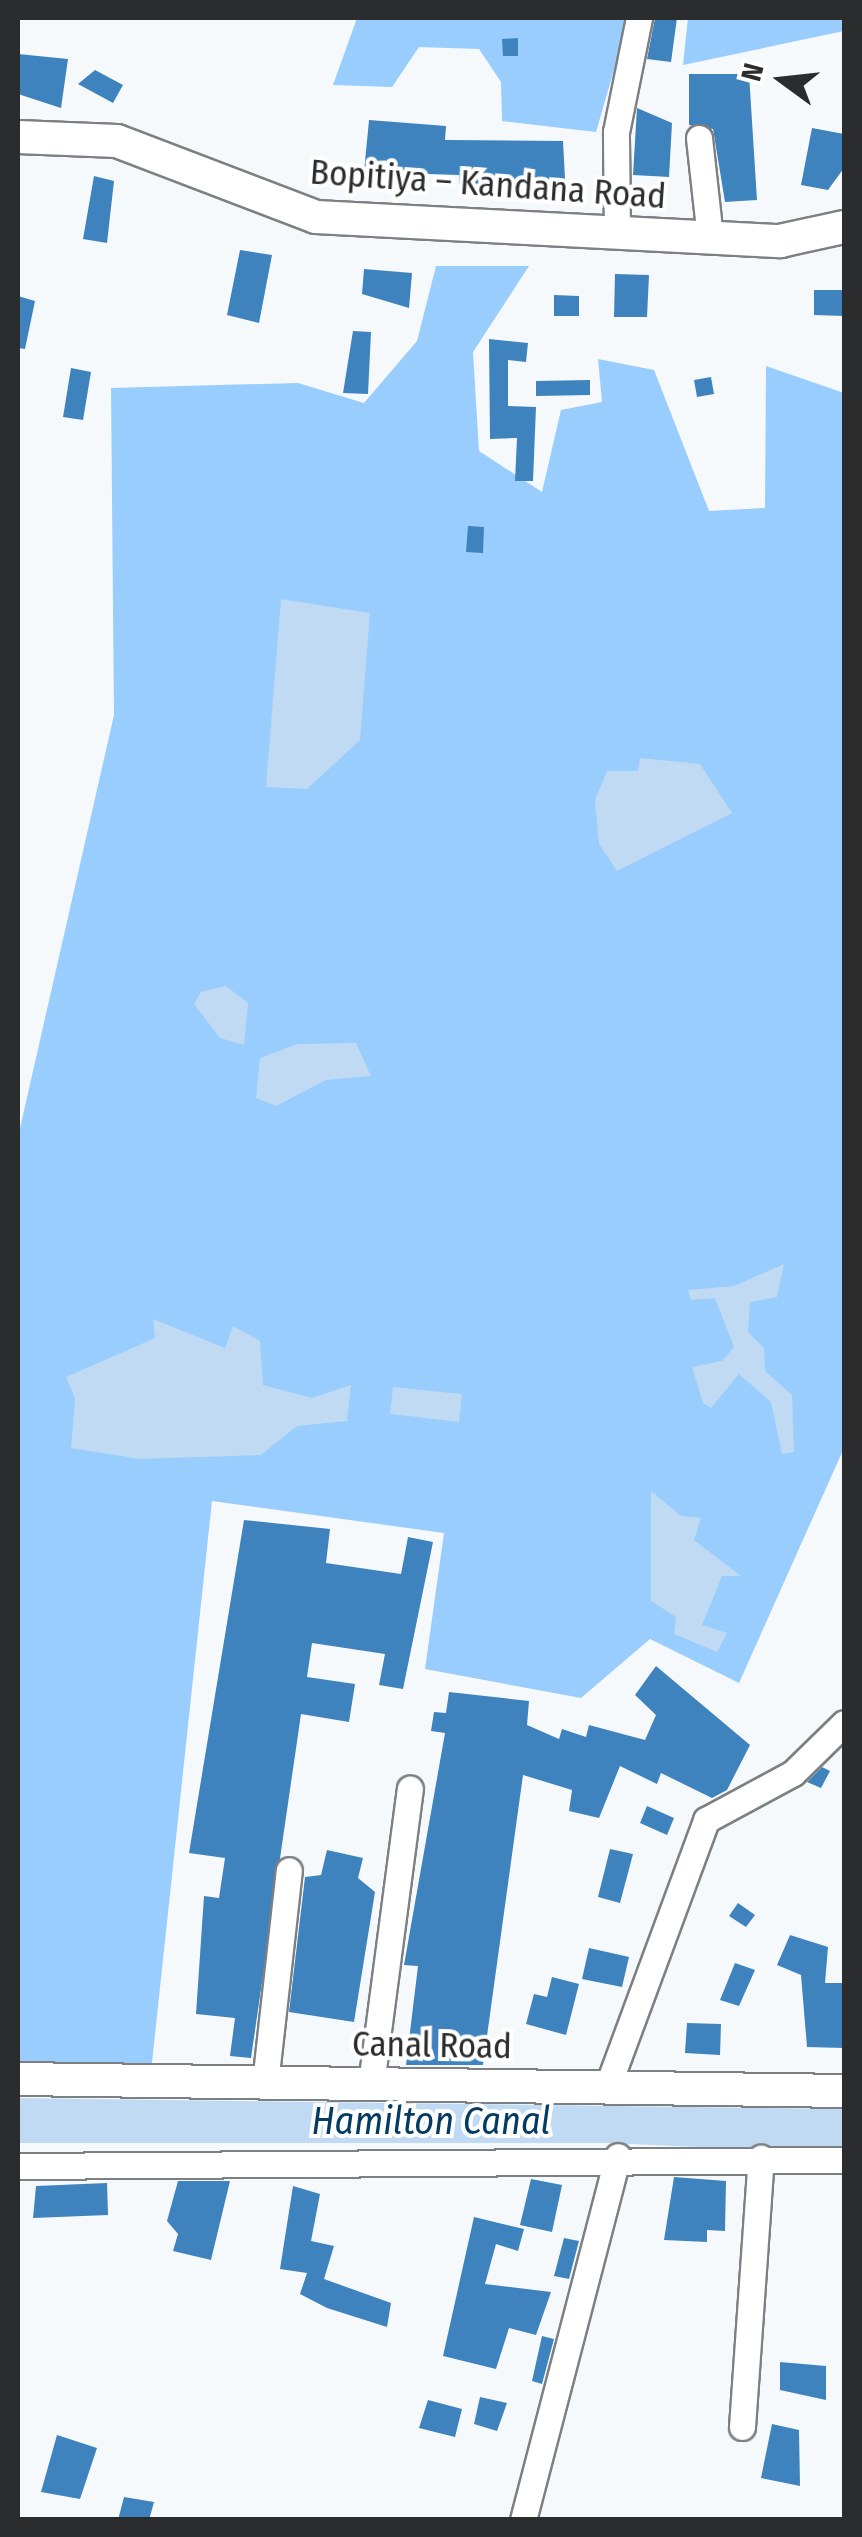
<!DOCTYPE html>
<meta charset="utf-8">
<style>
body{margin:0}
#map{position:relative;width:862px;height:2537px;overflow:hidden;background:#f6f9fc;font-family:"Fira Sans Condensed",sans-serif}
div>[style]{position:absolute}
.green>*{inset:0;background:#98cdfd}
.water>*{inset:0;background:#bfdaf2}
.building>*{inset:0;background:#3e83bd}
.roads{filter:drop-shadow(2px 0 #7d8083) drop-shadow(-2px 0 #7d8083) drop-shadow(0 2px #7d8083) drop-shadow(0 -2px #7d8083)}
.minor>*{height:25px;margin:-12.5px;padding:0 12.5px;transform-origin:12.5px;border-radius:12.5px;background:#fff}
.major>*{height:32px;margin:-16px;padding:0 16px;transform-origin:16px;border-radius:16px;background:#fff}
span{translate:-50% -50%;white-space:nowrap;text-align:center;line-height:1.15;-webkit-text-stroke:8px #fff;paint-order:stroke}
.street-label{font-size:35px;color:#2a2c2d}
.water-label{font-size:38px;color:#043b62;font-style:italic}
.frame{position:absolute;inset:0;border:20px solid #2a2c2d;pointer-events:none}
.north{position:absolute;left:732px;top:30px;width:100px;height:100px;-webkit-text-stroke:8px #fff;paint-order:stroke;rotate:285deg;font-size:28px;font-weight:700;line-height:40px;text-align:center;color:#2a2c2d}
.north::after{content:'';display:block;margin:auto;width:35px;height:45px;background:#2a2c2d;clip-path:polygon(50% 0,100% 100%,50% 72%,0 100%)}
</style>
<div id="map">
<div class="green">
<i style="clip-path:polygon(357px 18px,629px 18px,596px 132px,502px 121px,501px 82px,479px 49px,419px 47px,392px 87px,333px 85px)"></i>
<i style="clip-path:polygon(688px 18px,844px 18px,844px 31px,683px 65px)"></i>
<i style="clip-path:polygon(436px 266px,529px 266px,473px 352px,479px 451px,542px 492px,561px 410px,602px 402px,598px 359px,654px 370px,709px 511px,765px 508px,766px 366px,844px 393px,844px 1448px,739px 1683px,650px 1639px,581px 1698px,425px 1669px,444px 1533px,212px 1501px,151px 2072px,18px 2061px,18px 1137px,114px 715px,111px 388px,298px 383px,364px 403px,417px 341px)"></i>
</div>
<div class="water">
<i style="clip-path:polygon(281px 599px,370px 613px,360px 740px,307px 789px,266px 787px)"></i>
<i style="clip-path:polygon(640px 758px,700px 764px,732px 813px,617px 871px,599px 844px,595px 800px,607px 771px,638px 771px)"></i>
<i style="clip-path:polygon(226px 986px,248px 1003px,244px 1045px,220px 1038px,194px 1004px,201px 992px)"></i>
<i style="clip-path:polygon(356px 1043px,371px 1076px,326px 1080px,276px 1106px,256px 1098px,260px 1058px,297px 1044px)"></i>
<i style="clip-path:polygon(784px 1264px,777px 1297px,750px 1302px,748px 1332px,764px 1348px,765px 1371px,792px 1395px,794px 1452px,782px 1454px,771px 1402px,739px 1374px,711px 1408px,703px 1403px,692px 1367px,722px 1361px,734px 1347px,715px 1298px,691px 1300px,688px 1290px,734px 1286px)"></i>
<i style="clip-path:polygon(153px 1319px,225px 1348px,233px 1326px,260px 1341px,263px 1385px,312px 1398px,351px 1385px,347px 1421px,297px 1426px,261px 1455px,139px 1459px,71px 1448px,75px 1399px,66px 1377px,155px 1338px)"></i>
<i style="clip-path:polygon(393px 1387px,462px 1394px,459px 1422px,390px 1414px)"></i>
<i style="clip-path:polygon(651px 1491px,681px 1516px,701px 1518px,694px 1540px,741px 1576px,722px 1576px,702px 1625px,727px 1633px,717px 1652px,674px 1634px,676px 1617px,651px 1601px)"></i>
<i style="clip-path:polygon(18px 2098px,844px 2109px,844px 2154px,610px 2143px,18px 2143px)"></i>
</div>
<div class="building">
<i style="clip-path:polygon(655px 18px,677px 18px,671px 62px,647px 59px)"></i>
<i style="clip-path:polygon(518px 38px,518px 56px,503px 56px,502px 39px)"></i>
<i style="clip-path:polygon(18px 54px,68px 59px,61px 108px,18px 94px)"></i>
<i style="clip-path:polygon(95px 70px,123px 85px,113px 103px,78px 84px)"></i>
<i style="clip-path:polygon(689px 74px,749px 74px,757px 200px,725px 202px,713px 129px,689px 125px)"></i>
<i style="clip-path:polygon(637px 108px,672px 123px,669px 177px,633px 175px)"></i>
<i style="clip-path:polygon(369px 120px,446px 126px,445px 140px,563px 141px,566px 197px,459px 184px,459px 175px,364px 172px)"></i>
<i style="clip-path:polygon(812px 128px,844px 134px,844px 168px,828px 190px,801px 185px)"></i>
<i style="clip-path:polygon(94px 176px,114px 181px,107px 243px,83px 239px)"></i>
<i style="clip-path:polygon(240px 250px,272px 255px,259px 323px,227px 315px)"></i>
<i style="clip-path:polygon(364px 269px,412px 273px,409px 308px,362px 294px)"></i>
<i style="clip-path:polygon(615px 274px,649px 275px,647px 317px,614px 317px)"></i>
<i style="clip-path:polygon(814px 290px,844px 290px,844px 316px,814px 315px)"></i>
<i style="clip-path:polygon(554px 295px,579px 296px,579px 316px,554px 316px)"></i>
<i style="clip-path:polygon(18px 296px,35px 301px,25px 349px,18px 348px)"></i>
<i style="clip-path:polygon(353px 331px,371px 332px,368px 394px,343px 393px)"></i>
<i style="clip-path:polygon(489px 339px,528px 343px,526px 362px,508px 360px,508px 406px,536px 407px,533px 481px,515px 481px,517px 438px,490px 439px)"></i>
<i style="clip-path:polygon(71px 368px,91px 372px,83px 420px,63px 417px)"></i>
<i style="clip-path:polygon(711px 377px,714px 394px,697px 397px,694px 380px)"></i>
<i style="clip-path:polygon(590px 380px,590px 395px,536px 396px,536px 381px)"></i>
<i style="clip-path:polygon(468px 526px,484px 527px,483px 553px,466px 552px)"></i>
<i style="clip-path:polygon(244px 1520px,330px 1529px,326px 1563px,401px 1574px,408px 1537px,433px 1542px,403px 1689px,379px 1685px,385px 1654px,312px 1643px,307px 1677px,355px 1684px,349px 1722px,301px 1714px,251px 2058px,230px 2056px,235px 2018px,196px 2014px,204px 1896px,219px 1898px,225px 1858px,189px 1853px)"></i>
<i style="clip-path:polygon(656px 1666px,750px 1745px,727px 1790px,712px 1798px,661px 1773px,657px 1784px,620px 1766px,599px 1818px,569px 1811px,572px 1790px,523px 1775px,483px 2065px,406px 2065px,418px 1966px,404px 1965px,445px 1733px,431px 1731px,434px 1712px,446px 1713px,449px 1692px,529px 1701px,527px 1725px,559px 1739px,562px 1729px,586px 1737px,589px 1725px,645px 1740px,656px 1715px,635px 1695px)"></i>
<i style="clip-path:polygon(822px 1767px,830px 1771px,821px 1788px,807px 1782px)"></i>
<i style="clip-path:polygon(647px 1806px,674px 1818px,667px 1835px,640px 1823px)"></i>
<i style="clip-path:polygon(610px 1849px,633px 1854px,620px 1903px,598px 1897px)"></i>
<i style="clip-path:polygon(327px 1850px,363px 1858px,358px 1878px,375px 1892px,354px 2022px,289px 2012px,305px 1877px,321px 1875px)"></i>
<i style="clip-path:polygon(738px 1903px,755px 1915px,746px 1927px,729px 1916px)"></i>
<i style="clip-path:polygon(790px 1935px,828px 1947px,825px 1983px,844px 1983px,844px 2048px,807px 2047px,801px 1975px,777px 1965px)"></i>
<i style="clip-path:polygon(589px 1948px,629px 1957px,622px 1987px,582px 1979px)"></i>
<i style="clip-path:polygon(735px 1963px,755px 1970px,739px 2006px,720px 2000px)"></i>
<i style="clip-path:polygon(552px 1977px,579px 1984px,566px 2035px,526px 2024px,534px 1994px,547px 1997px)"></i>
<i style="clip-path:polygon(687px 2023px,721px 2024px,720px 2055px,685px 2053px)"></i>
<i style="clip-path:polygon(674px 2177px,726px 2181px,725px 2231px,707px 2230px,707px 2242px,664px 2240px)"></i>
<i style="clip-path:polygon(531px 2179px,562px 2185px,552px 2232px,520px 2225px)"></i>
<i style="clip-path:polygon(178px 2181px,230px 2181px,211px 2260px,173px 2251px,178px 2234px,167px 2221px)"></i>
<i style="clip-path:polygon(107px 2183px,108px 2215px,33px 2218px,36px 2186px)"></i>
<i style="clip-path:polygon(293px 2186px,320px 2194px,311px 2241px,334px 2246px,324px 2279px,391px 2303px,387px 2327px,327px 2308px,300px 2294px,307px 2273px,280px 2269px)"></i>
<i style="clip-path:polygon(474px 2217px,524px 2229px,518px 2251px,496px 2244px,485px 2284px,551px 2292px,536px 2335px,509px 2328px,496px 2369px,443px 2356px)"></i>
<i style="clip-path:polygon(564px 2238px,579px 2241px,569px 2279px,554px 2276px)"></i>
<i style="clip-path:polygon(542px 2336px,554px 2339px,542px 2384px,532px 2381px)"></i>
<i style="clip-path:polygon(780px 2362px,826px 2366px,826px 2400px,780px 2390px)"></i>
<i style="clip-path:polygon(480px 2397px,507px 2403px,497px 2431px,474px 2424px)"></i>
<i style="clip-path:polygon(428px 2400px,462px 2409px,455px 2437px,419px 2428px)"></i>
<i style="clip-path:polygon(772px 2424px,799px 2430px,800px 2486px,761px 2478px)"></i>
<i style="clip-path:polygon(57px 2435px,97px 2448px,80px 2499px,41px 2492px)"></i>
<i style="clip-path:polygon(124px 2497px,154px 2502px,149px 2520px,118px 2520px)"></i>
</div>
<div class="roads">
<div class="minor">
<i style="left:699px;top:138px;width:101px;rotate:83.7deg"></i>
<i style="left:617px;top:234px;width:102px;rotate:-90.6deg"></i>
<i style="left:616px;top:132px;width:116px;rotate:-78.6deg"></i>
<i style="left:265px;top:2083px;width:214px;rotate:-83.6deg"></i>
<i style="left:371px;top:2084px;width:298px;rotate:-82.5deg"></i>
<i style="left:607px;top:2088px;width:286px;rotate:-69.7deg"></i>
<i style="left:706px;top:1820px;width:99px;rotate:-28.4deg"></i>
<i style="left:793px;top:1773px;width:71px;rotate:-44.4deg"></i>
<i style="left:18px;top:2166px;width:826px;rotate:-0.42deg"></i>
<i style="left:742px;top:2427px;width:270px;rotate:-86deg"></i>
<i style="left:523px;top:2520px;width:376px;rotate:-75.4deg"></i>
</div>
<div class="major">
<i style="left:18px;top:137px;width:99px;rotate:2.3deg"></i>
<i style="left:117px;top:141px;width:213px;rotate:20.9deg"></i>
<i style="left:316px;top:217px;width:465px;rotate:3deg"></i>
<i style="left:780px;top:241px;width:66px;rotate:-12.3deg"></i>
<i style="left:18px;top:2079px;width:826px;rotate:0.83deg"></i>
</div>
</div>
<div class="street-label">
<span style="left:488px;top:184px;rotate:4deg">Bopitiya – Kandana Road</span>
<span style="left:432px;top:2045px;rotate:1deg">Canal Road</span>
</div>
<div class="water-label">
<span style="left:431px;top:2122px">Hamilton Canal</span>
</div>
<div class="frame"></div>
<div class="north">N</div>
</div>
